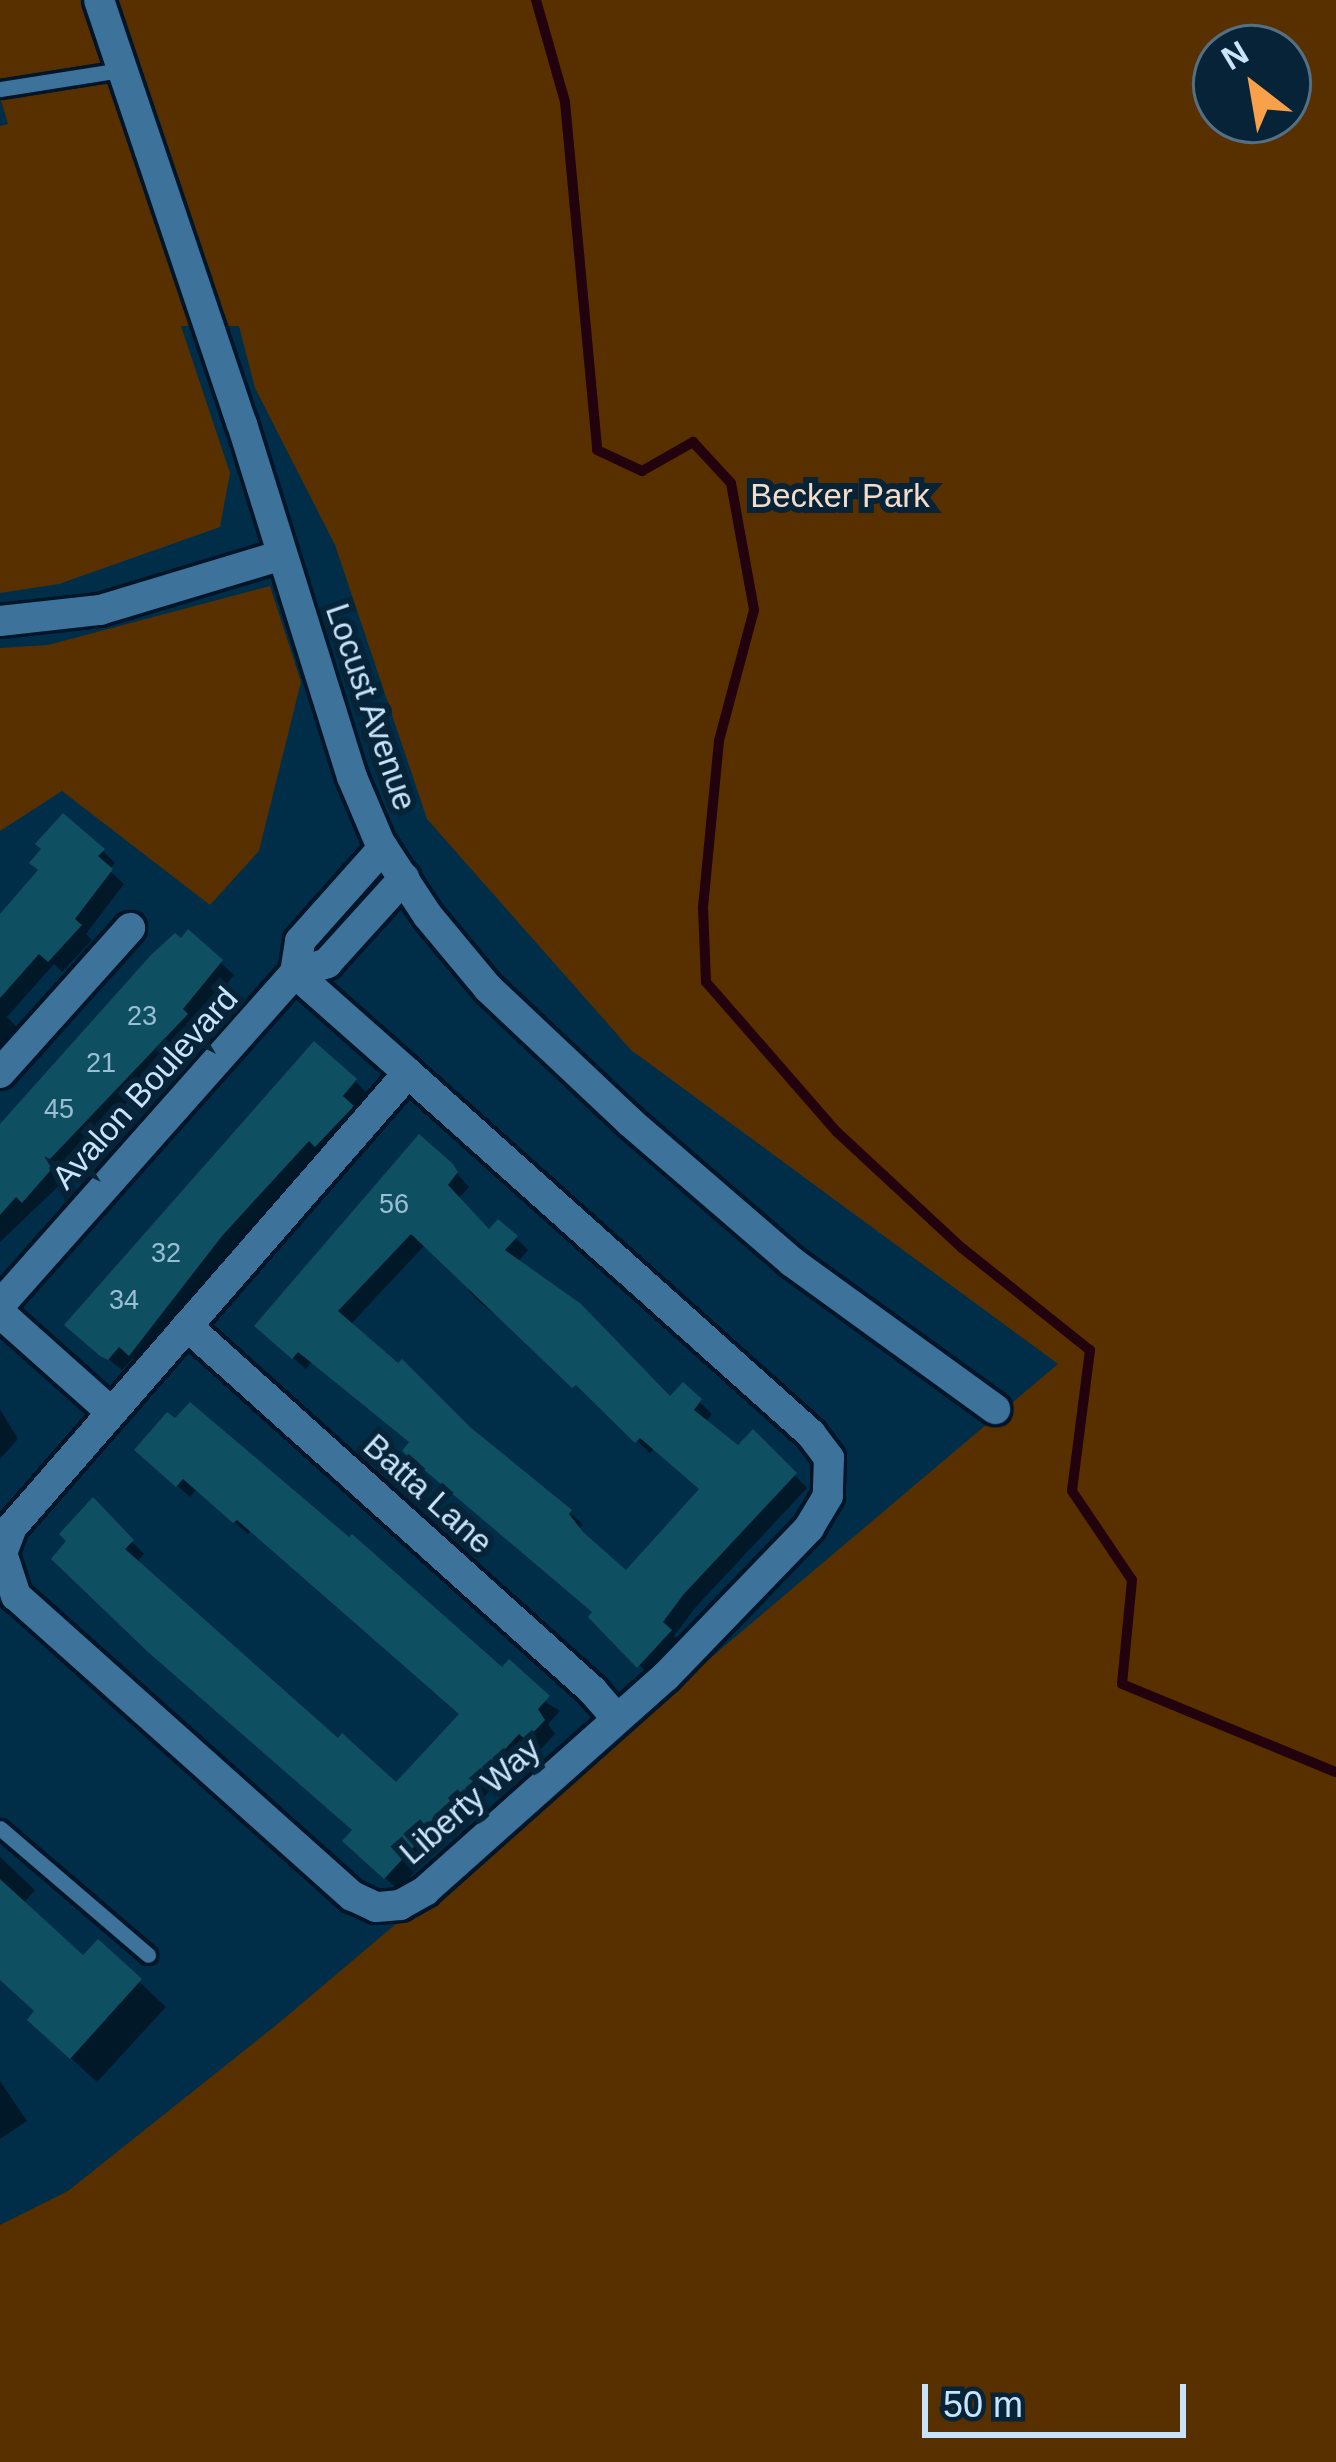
<!DOCTYPE html>
<style>
body{margin:0}
#map{position:relative;width:1336px;height:2462px;overflow:hidden;background:#002e49;font-family:Helvetica,sans-serif}
div>[style]{position:absolute}
.green>*{inset:0;background:#583000}
.shadow>*{inset:0;background:#0007}
.stream>*{height:10px;margin:-5px;padding:0 5px;transform-origin:5px;border-radius:5px;background:#22030d}
.building>*{inset:0;background:#0f4f62}
.roads{filter:drop-shadow(3px 0 #001528) drop-shadow(-3px 0 #001528) drop-shadow(0 3px #001528) drop-shadow(0 -3px #001528)}
.lane>*{height:15px;margin:-7.5px;padding:0 7.5px;transform-origin:7.5px;border-radius:7.5px;background:#3d739b}
.street>*{height:30px;margin:-15px;padding:0 15px;transform-origin:15px;border-radius:15px;background:#3d739b}
span{translate:-50% -50%;white-space:nowrap;text-align:center;line-height:1.15;-webkit-text-stroke:12px #062337;paint-order:stroke}
.number-label{font-size:27px;color:#9abfd5}
.number-label span{-webkit-text-stroke-width:0}
.park-label{font-size:33px;color:#f3ddca}
.street-label{font-size:33px;color:#c8e4fb}
.north{position:absolute;left:1192px;top:24px;width:120px;height:120px;box-sizing:border-box;background:#062337;border:3px solid #547085;border-radius:50%;rotate:329deg;font-size:33px;font-weight:700;line-height:48px;text-align:center;color:#c8e4fb}
.north::after{content:'';display:block;margin:auto;width:42px;height:54px;background:#f8a14a;clip-path:polygon(50% 0,100% 100%,50% 72%,0 100%)}
.scale{position:absolute;left:922px;top:2384px;width:264px;height:54px;box-sizing:border-box;border:6px solid #c8e4fb;border-top:0;padding-left:15px;font-size:36px;line-height:42px;white-space:nowrap;color:#c8e4fb;-webkit-text-stroke:9px #062337;paint-order:stroke}
</style>
<div id="map">
<div class="green">
<i style="clip-path:polygon(evenodd,0 0,1336px 0,1336px 2462px,0 2462px,0 2225px,68px 2191px,280px 2022px,1058px 1364px,631px 1050px,427px 819px,335px 545px,255px 388px,239px 326px,181px 326px,230px 473px,220px 527px,59px 584px,0 593px,0 126px,8px 124px,0 97px,0 0,1216px 48px,1288px 48px,1288px 120px,1216px 120px,1216px 48px)"></i>
<i style="clip-path:polygon(270px 586px,301px 682px,259px 851px,210px 905px,62px 791px,0 831px,0 648px,48px 645px)"></i>
</div>
<div class="shadow">
<i style="clip-path:polygon(103px 851px,115px 863px,109px 870px,124px 884px,86px 934px,92px 940px,62px 972px,54px 964px,7px 1017px,18px 1028px,0 1048px,0 918px)"></i>
<i style="clip-path:polygon(189px 934px,234px 975px,194px 1024px,198px 1028px,60px 1173px,66px 1179px,0 1242px,0 1129px)"></i>
<i style="clip-path:polygon(355px 1081px,368px 1094px,354px 1110px,364px 1120px,144px 1366px,134px 1357px,122px 1370px,80px 1337px)"></i>
<i style="clip-path:polygon(evenodd,450px 1165px,469px 1187px,458px 1199px,489px 1232px,516px 1238px,528px 1250px,517px 1263px,670px 1401px,683px 1386px,712px 1414px,705px 1423px,739px 1449px,753px 1433px,807px 1488px,695px 1608px,674px 1636px,683px 1645px,652px 1678px,592px 1616px,595px 1613px,412px 1444px,312px 1362px,306px 1369px,271px 1339px,450px 1165px,425px 1245px,471px 1286px,468px 1290px,480px 1303px,532px 1342px,650px 1453px,654px 1448px,702px 1490px,626px 1574px,579px 1529px,583px 1525px,570px 1512px,350px 1325px,425px 1245px)"></i>
<i style="clip-path:polygon(0 1409px,18px 1439px,0 1459px)"></i>
<i style="clip-path:polygon(138px 1450px,560px 1711px,548px 1724px,555px 1734px,540px 1750px,533px 1744px,398px 1890px,346px 1841px,355px 1831px,68px 1571px,93px 1501px,144px 1554px,136px 1563px,338px 1742px,397px 1786px,462px 1715px,251px 1530px,248px 1534px,197px 1489px,190px 1497px)"></i>
<i style="clip-path:polygon(0 1857px,35px 1890px,23px 1904px,84px 1959px,98px 1943px,166px 2007px,97px 2082px,56px 2045px,37px 2012px,0 1979px)"></i>
<i style="clip-path:polygon(0 2081px,27px 2121px,0 2139px)"></i>
</div>
<div class="stream">
<i style="left:536px;top:0;width:106px;rotate:74.1deg"></i>
<i style="left:565px;top:102px;width:349px;rotate:84.7deg"></i>
<i style="left:597px;top:450px;width:50px;rotate:25deg"></i>
<i style="left:642px;top:471px;width:59px;rotate:-29.6deg"></i>
<i style="left:693px;top:442px;width:56px;rotate:47.2deg"></i>
<i style="left:731px;top:483px;width:129px;rotate:79.7deg"></i>
<i style="left:754px;top:610px;width:136px;rotate:105deg"></i>
<i style="left:719px;top:741px;width:167px;rotate:95.5deg"></i>
<i style="left:703px;top:907px;width:75px;rotate:87.7deg"></i>
<i style="left:706px;top:982px;width:199px;rotate:48.9deg"></i>
<i style="left:837px;top:1132px;width:171px;rotate:42.9deg"></i>
<i style="left:962px;top:1248px;width:164px;rotate:38.6deg"></i>
<i style="left:1090px;top:1350px;width:142px;rotate:97.3deg"></i>
<i style="left:1072px;top:1491px;width:107px;rotate:56deg"></i>
<i style="left:1132px;top:1580px;width:104px;rotate:95.5deg"></i>
<i style="left:1122px;top:1684px;width:231px;rotate:22.4deg"></i>
</div>
<div class="building">
<i style="clip-path:polygon(63px 813px,105px 849px,98px 856px,113px 869px,75px 919px,82px 925px,48px 962px,39px 954px,0 998px,0 914px,38px 870px,29px 863px,41px 849px,35px 844px)"></i>
<i style="clip-path:polygon(188px 929px,223px 960px,183px 1009px,188px 1014px,50px 1159px,56px 1164px,22px 1203px,16px 1197px,0 1215px,0 1124px,151px 955px,175px 933px,181px 938px)"></i>
<i style="clip-path:polygon(314px 1041px,357px 1079px,343px 1096px,354px 1106px,315px 1147px,309px 1141px,222px 1236px,129px 1356px,119px 1347px,108px 1360px,100px 1356px,64px 1325px)"></i>
<i style="clip-path:polygon(evenodd,419px 1134px,452px 1163px,458px 1172px,448px 1185px,489px 1229px,498px 1219px,518px 1236px,505px 1250px,581px 1304px,670px 1396px,683px 1382px,702px 1399px,694px 1410px,738px 1445px,753px 1429px,797px 1473px,683px 1595px,663px 1622px,672px 1630px,637px 1668px,588px 1617px,592px 1612px,402px 1451px,409px 1442px,298px 1352px,292px 1359px,254px 1326px,419px 1134px,411px 1234px,572px 1388px,576px 1385px,635px 1443px,640px 1438px,699px 1489px,626px 1570px,583px 1532px,569px 1514px,572px 1510px,470px 1427px,402px 1359px,398px 1363px,338px 1311px,411px 1234px)"></i>
<i style="clip-path:polygon(190px 1402px,349px 1537px,352px 1534px,502px 1667px,509px 1659px,550px 1696px,538px 1709px,545px 1720px,526px 1740px,519px 1734px,384px 1879px,342px 1841px,352px 1830px,148px 1652px,51px 1559px,66px 1541px,59px 1534px,93px 1497px,134px 1540px,125px 1549px,338px 1738px,342px 1733px,396px 1782px,459px 1714px,237px 1520px,233px 1523px,183px 1479px,176px 1487px,134px 1450px,167px 1412px,175px 1418px)"></i>
<i style="clip-path:polygon(0 1879px,83px 1955px,98px 1939px,142px 1979px,70px 2059px,27px 2020px,34px 2011px,0 1980px)"></i>
</div>
<div class="roads">
<div class="lane">
<i style="left:0;top:89px;width:122px;rotate:-8.9deg"></i>
<i style="left:0;top:1828px;width:195px;rotate:40.6deg"></i>
</div>
<div class="street">
<i style="left:99px;top:0;width:447px;rotate:71.4deg"></i>
<i style="left:242px;top:424px;width:370px;rotate:72.7deg"></i>
<i style="left:352px;top:777px;width:72px;rotate:67deg"></i>
<i style="left:380px;top:843px;width:87px;rotate:56.7deg"></i>
<i style="left:428px;top:916px;width:94px;rotate:50.2deg"></i>
<i style="left:488px;top:988px;width:195px;rotate:43.3deg"></i>
<i style="left:630px;top:1122px;width:214px;rotate:40.8deg"></i>
<i style="left:792px;top:1262px;width:251px;rotate:35.9deg"></i>
<i style="left:0;top:621px;width:101px;rotate:-6.3deg"></i>
<i style="left:100px;top:610px;width:190px;rotate:-16.8deg"></i>
<i style="left:295px;top:973px;width:151px;rotate:41.5deg"></i>
<i style="left:408px;top:1073px;width:541px;rotate:41.85deg"></i>
<i style="left:811px;top:1434px;width:30px;rotate:53deg"></i>
<i style="left:829px;top:1458px;width:38px;rotate:92deg"></i>
<i style="left:828px;top:1496px;width:37px;rotate:121deg"></i>
<i style="left:809px;top:1528px;width:206px;rotate:134deg"></i>
<i style="left:666px;top:1676px;width:323px;rotate:138.3deg"></i>
<i style="left:425px;top:1891px;width:29px;rotate:151deg"></i>
<i style="left:400px;top:1905px;width:24px;rotate:175deg"></i>
<i style="left:376px;top:1907px;width:26px;rotate:-155deg"></i>
<i style="left:352px;top:1896px;width:450px;rotate:-138.2deg"></i>
<i style="left:16px;top:1596px;width:45px;rotate:-108deg"></i>
<i style="left:2px;top:1553px;width:28px;rotate:-69deg"></i>
<i style="left:12px;top:1527px;width:602px;rotate:-48.9deg"></i>
<i style="left:295px;top:973px;width:32px;rotate:-81deg"></i>
<i style="left:300px;top:941px;width:125px;rotate:-48.3deg"></i>
<i style="left:0;top:1073px;width:195px;rotate:-48.1deg"></i>
<i style="left:0;top:1305px;width:444px;rotate:-48.4deg"></i>
<i style="left:295px;top:973px;width:34px;rotate:-17deg"></i>
<i style="left:327px;top:963px;width:115px;rotate:-47.8deg"></i>
<i style="left:0;top:1313px;width:149px;rotate:41.7deg"></i>
<i style="left:187px;top:1326px;width:545px;rotate:41.95deg"></i>
<i style="left:592px;top:1690px;width:38px;rotate:49deg"></i>
</div>
</div>
<div class="number-label">
<span style="left:142px;top:1017px">23</span>
<span style="left:101px;top:1064px">21</span>
<span style="left:59px;top:1110px">45</span>
<span style="left:394px;top:1205px">56</span>
<span style="left:166px;top:1254px">32</span>
<span style="left:124px;top:1301px">34</span>
</div>
<div class="park-label">
<span style="left:840px;top:496px">Becker Park</span>
</div>
<div class="street-label">
<span style="left:371px;top:707px;rotate:71deg">Locust Avenue</span>
<span style="left:145px;top:1088px;rotate:-48deg">Avalon Boulevard</span>
<span style="left:428px;top:1494px;rotate:42deg">Batta Lane</span>
<span style="left:470px;top:1801px;rotate:-41deg">Liberty Way</span>
</div>
<div class="north">N</div>
<div class="scale">50 m</div>
</div>
